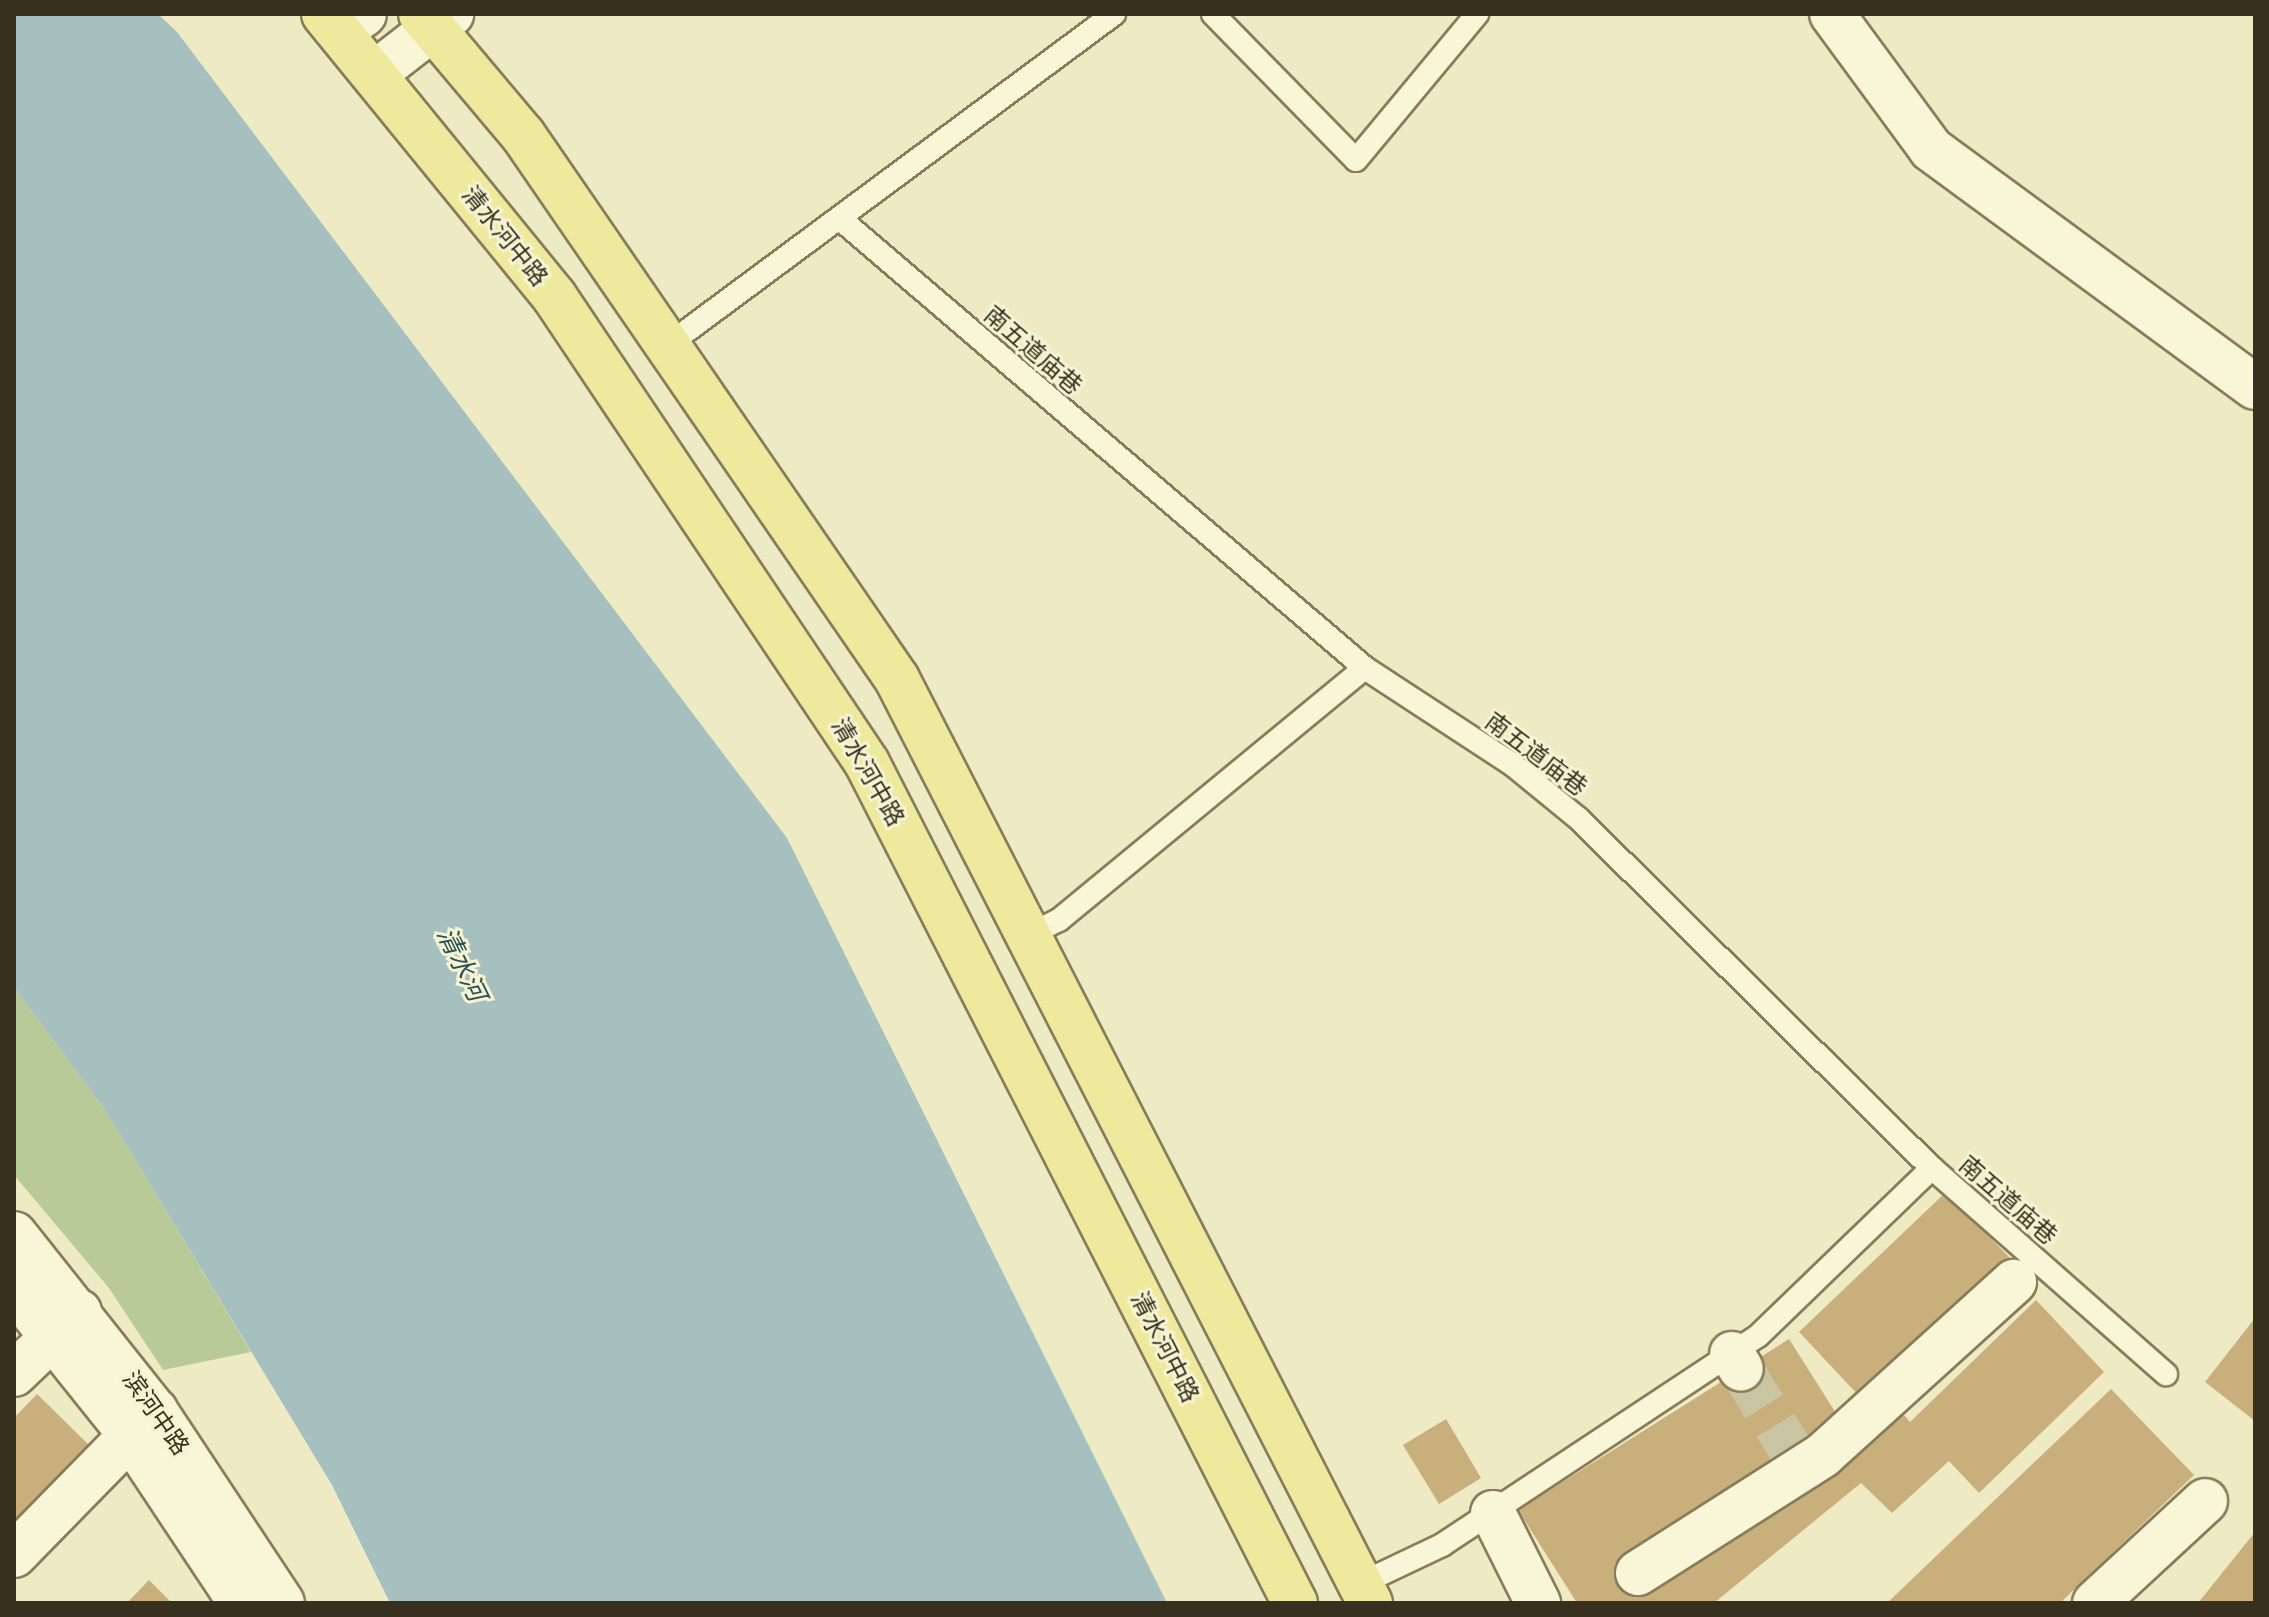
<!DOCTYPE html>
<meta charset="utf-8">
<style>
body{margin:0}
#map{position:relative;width:2269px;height:1617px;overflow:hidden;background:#edeac4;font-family:Merriweather,"Noto Sans SC",serif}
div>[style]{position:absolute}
.green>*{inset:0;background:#b8ca98}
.water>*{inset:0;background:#a5c0be}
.building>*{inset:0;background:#c9af7b}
.minor-tunnel>*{height:44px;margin-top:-22px;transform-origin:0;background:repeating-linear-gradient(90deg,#c9c5a3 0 44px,transparent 0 66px)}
.roads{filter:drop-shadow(2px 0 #867d5b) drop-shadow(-2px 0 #867d5b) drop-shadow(0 2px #867d5b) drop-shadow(0 -2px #867d5b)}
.service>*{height:22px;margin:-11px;padding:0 11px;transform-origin:11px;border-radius:11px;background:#f8f6d7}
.minor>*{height:44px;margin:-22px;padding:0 22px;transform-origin:22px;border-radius:22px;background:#f8f6d7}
.tertiary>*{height:44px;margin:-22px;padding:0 22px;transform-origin:22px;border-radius:22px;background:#f8f6d7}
.secondary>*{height:44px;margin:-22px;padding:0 22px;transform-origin:22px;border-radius:22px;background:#f8f6d7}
.primary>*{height:44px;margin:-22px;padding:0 22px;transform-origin:22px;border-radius:22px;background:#efe99d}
span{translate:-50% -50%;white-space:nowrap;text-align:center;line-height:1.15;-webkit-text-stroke:6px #f4f3d3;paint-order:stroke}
.street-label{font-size:24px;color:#37301e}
.water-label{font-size:26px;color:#2e4f56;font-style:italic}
.frame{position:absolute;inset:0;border:16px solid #37301e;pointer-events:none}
</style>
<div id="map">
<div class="green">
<i style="clip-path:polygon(14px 987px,105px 1110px,251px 1352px,163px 1370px,109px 1288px,14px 1175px)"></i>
</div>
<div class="water">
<i style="clip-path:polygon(14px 14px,158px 14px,177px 32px,787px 838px,1167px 1603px,390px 1603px,332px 1485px,105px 1110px,14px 987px)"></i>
</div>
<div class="building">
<i style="clip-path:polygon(1946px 1192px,2010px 1258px,1862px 1399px,1799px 1332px)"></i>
<i style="clip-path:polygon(2036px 1300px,2104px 1372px,1979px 1493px,1949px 1461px,1892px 1513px,1861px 1483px,1714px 1603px,1577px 1603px,1518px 1510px,1789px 1339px,1841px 1421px,1614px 1564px,1639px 1595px,1899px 1409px,1910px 1422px)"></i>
<i style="clip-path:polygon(2255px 1318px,2255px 1421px,2205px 1382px)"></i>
<i style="clip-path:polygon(2111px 1389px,2194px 1475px,2060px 1603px,1887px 1603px)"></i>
<i style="clip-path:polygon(37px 1394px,94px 1450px,14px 1532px,14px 1418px)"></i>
<i style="clip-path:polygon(1446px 1419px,1481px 1478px,1439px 1504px,1403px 1445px)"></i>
<i style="clip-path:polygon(2255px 1532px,2255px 1603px,2198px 1603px)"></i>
<i style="clip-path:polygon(149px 1580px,172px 1603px,127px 1603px)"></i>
</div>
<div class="minor-tunnel">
<i style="left:1741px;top:1369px;width:97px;rotate:58.4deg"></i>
</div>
<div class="roads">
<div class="service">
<i style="left:1213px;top:14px;width:204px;rotate:45.6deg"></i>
<i style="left:1356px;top:160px;width:190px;rotate:-50.3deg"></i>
<i style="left:839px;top:218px;width:692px;rotate:40.55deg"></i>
<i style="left:1365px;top:668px;width:177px;rotate:33.2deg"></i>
<i style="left:1513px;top:765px;width:85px;rotate:39.3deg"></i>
<i style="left:1579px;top:819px;width:496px;rotate:44.7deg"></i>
<i style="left:1932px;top:1168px;width:312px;rotate:41.4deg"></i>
<i style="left:669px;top:344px;width:554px;rotate:-36.56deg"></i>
<i style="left:1031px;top:934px;width:31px;rotate:-27deg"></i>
<i style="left:1059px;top:920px;width:396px;rotate:-39.5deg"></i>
<i style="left:1360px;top:1584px;width:91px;rotate:-25.4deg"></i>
<i style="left:1442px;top:1545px;width:379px;rotate:-33.5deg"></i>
<i style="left:1758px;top:1336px;width:242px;rotate:-44deg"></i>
</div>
<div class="minor">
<i style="left:1832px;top:14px;width:167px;rotate:53.7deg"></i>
<i style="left:1931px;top:149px;width:402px;rotate:36.3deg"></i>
<i style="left:1732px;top:1354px;width:17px;rotate:59deg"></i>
<i style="left:14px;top:1374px;width:90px;rotate:-43.6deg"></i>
<i style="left:1493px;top:1513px;width:101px;rotate:63.4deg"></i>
<i style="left:14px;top:1555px;width:202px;rotate:-45.6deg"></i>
<i style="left:1638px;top:1573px;width:219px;rotate:-32.5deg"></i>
<i style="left:1823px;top:1455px;width:258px;rotate:-42.2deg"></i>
<i style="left:2095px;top:1603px;width:150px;rotate:-42.8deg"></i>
</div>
<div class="tertiary">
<i style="left:339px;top:31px;width:30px;rotate:-34deg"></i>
<i style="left:374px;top:74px;width:98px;rotate:-37.9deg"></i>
</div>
<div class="secondary">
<i style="left:14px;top:1234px;width:226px;rotate:51.5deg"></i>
<i style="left:155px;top:1411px;width:230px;rotate:56.5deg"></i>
<i style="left:14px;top:1289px;width:173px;rotate:51.3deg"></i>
<i style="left:122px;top:1424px;width:215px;rotate:56.4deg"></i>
</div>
<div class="primary">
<i style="left:324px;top:14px;width:364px;rotate:50.8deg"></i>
<i style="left:554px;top:296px;width:562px;rotate:56.17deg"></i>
<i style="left:867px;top:763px;width:943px;rotate:63deg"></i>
<i style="left:421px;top:14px;width:158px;rotate:49.9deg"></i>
<i style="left:523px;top:135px;width:660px;rotate:55.49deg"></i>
<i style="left:897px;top:679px;width:1038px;rotate:62.89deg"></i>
</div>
</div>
<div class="street-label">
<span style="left:505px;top:236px;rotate:51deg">清水河中路</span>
<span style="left:1033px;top:350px;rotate:41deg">南五道庙巷</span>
<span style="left:1536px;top:754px;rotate:37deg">南五道庙巷</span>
<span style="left:868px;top:772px;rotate:60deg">清水河中路</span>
<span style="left:2008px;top:1200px;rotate:41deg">南五道庙巷</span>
<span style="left:1165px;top:1347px;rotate:63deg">清水河中路</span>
<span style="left:156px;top:1413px;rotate:55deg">滨河中路</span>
</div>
<div class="water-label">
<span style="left:462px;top:964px;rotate:64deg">清水河</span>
</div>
<div class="frame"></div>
</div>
